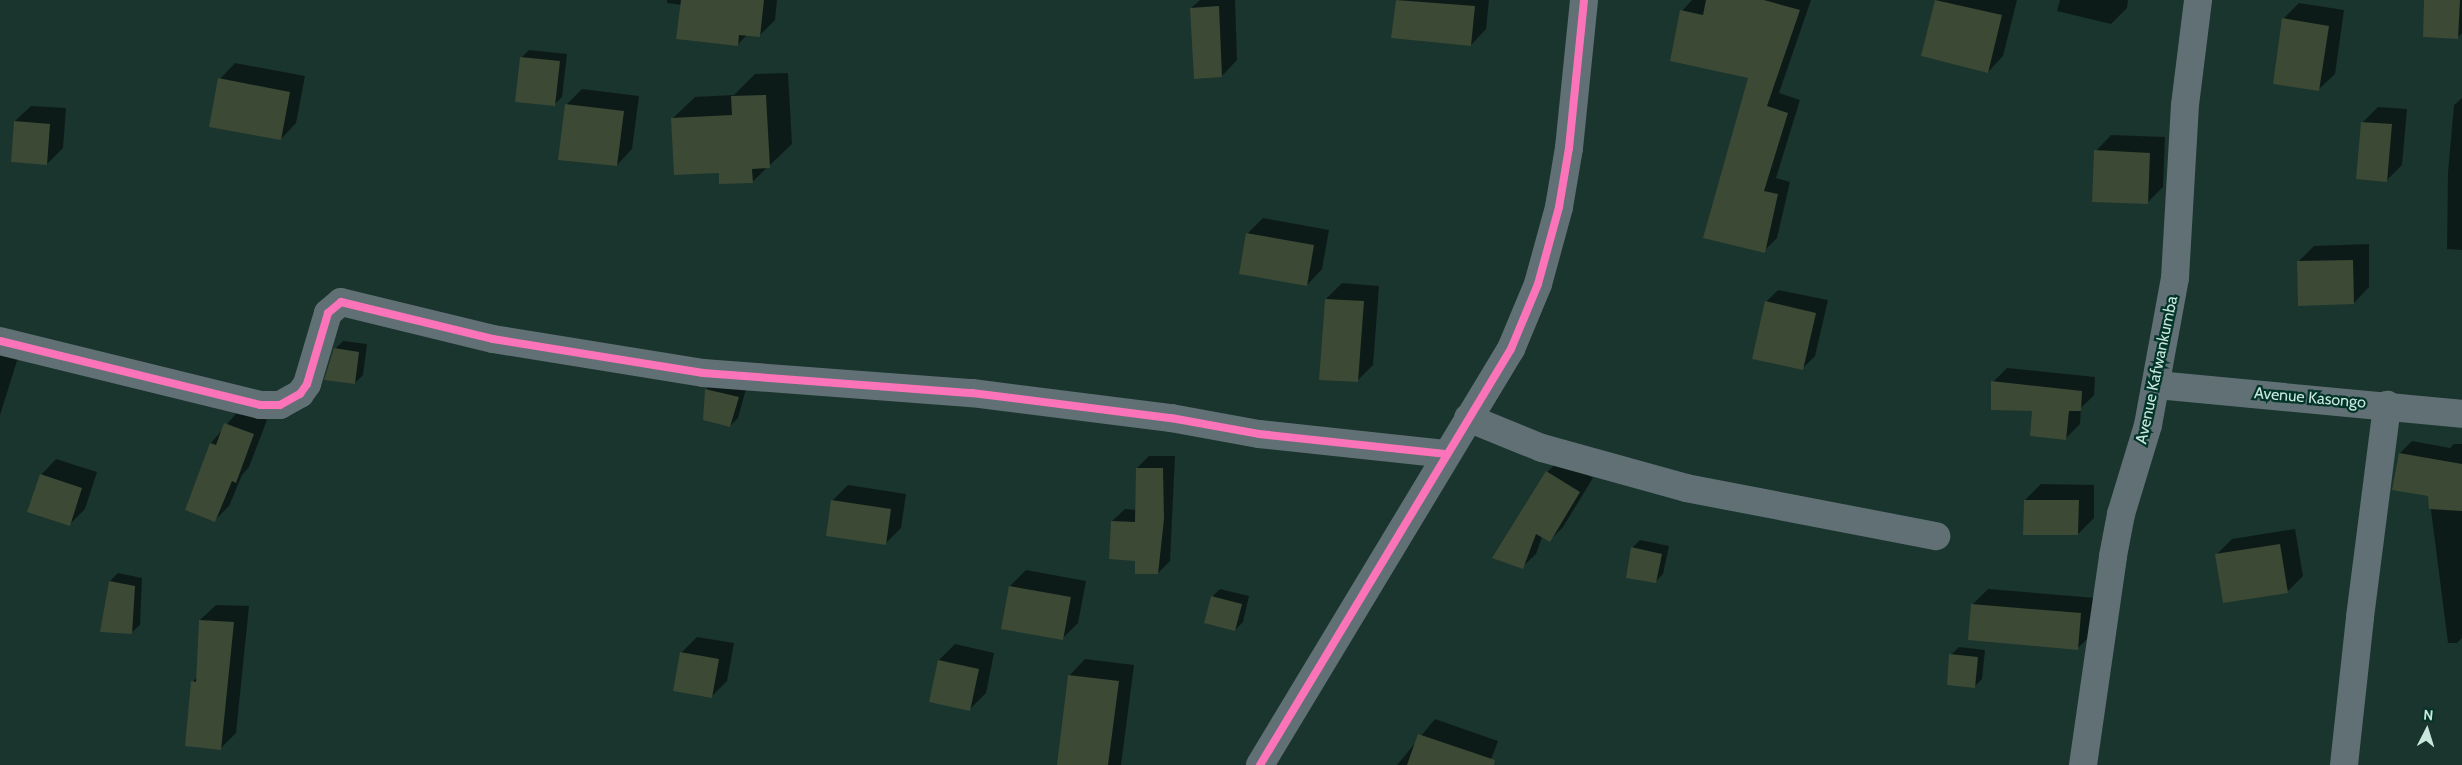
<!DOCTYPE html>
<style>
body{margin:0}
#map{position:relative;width:2462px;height:765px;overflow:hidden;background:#1a342e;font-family:Cabin,sans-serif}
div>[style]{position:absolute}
.shadow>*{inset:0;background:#0007}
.building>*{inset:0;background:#3b4935}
.minor>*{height:28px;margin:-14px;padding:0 14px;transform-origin:14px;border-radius:14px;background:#607074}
.cycleway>*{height:8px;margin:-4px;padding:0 4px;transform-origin:4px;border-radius:4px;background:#fb73b8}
span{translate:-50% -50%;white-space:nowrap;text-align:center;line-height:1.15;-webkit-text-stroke:4.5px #023429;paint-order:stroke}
.street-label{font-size:16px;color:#c9e7dc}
.north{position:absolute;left:2402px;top:705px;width:50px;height:50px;-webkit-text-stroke:4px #023429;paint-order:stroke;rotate:5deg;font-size:14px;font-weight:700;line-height:20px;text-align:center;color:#c9e7dc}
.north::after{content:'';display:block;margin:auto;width:18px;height:22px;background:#c9e7dc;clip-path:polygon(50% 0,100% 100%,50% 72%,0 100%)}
</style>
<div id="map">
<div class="shadow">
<i style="clip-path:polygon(667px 0,777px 0,775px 20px,759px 36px,748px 34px,737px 45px,682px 5px,667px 3px)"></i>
<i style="clip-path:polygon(1200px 0,1235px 0,1237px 60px,1222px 76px,1191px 8px)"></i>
<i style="clip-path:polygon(1397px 0,1489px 0,1486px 29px,1471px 45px,1393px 36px)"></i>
<i style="clip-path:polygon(1692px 0,1811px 0,1779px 93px,1800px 100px,1776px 178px,1790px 182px,1777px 238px,1764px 251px,1750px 77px,1682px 11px)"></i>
<i style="clip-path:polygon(1936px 0,2017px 0,2003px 56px,1988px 72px,1922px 56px)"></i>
<i style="clip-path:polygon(2060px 0,2128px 0,2127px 8px,2111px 24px,2057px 11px)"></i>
<i style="clip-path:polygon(2425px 0,2462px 0,2462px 33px,2458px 37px)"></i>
<i style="clip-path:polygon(2299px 3px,2344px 10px,2335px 74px,2319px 89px,2283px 19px)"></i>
<i style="clip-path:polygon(529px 50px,567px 54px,562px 97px,554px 105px,521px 58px)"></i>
<i style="clip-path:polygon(235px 63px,305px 76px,296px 123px,281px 139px,220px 79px)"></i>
<i style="clip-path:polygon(788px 73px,792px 144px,752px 182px,672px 119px,695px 97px,734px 95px,755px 74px)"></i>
<i style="clip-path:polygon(582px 89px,639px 96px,632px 149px,617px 165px,566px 105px)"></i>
<i style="clip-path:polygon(2462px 98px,2462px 250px,2447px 249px,2448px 172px,2454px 105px)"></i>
<i style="clip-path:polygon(31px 106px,66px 108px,63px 148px,47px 164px,15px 121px)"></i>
<i style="clip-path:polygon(2378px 107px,2407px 109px,2402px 165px,2387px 180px,2362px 123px)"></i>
<i style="clip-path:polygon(2111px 135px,2165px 137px,2163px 187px,2147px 203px,2096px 151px)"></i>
<i style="clip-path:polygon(1263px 218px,1329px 230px,1322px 269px,1307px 285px,1247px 234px)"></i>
<i style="clip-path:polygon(2369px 244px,2369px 287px,2354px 303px,2298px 262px,2314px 246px)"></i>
<i style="clip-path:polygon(1342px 283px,1379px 286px,1373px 365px,1357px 381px,1326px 299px)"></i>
<i style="clip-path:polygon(1778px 290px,1828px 300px,1815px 356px,1803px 368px,1766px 302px)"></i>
<i style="clip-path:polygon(0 338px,22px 345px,0 415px)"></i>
<i style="clip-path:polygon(343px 341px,367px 344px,363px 375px,355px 383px,335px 349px)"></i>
<i style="clip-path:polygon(2007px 368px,2095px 377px,2094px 395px,2081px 408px,2080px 424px,2066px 438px,2034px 409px,1993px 382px)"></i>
<i style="clip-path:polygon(714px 382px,746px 389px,738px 418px,730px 426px,706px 389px)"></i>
<i style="clip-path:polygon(239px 410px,267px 420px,249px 467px,242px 475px,229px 506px,215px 520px,211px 443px)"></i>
<i style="clip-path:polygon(2412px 441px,2450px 448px,2454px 444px,2462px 444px,2462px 638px,2457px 643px,2448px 643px,2429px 495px,2400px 453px)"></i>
<i style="clip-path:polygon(1149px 456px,1175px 456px,1170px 561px,1158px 573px,1136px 560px,1112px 521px,1125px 509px,1137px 510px,1137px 468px)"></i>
<i style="clip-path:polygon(56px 459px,97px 472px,85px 509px,69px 525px,41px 475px)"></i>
<i style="clip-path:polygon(1561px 459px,1593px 478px,1563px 527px,1549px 541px,1542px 537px,1536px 554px,1522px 567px,1547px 472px)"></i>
<i style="clip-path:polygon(2041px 484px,2094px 485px,2094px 518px,2078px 534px,2025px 500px)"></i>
<i style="clip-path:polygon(848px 485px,906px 494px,901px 528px,885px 544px,832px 501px)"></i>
<i style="clip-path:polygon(2295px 529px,2303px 576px,2287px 592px,2216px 555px,2232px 539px)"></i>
<i style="clip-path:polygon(1640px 540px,1669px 546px,1663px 574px,1655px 582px,1632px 548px)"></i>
<i style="clip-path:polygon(1026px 570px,1086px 581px,1078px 623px,1062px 639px,1010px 586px)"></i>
<i style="clip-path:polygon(118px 573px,142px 578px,140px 625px,132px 632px,102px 631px,110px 581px)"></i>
<i style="clip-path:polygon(1220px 589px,1249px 596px,1243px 622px,1235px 630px,1212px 597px)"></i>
<i style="clip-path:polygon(1988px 589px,2096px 598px,2093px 633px,2077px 649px,1972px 605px)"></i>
<i style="clip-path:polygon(216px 605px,249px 606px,236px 733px,220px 749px,193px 682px,197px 677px,200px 620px)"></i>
<i style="clip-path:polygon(697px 637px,734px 643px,727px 681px,711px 697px,681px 653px)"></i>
<i style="clip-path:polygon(955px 644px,994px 653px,986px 693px,970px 709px,939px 660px)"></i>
<i style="clip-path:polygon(1959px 647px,1985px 650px,1982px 679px,1974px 687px,1951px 655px)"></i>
<i style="clip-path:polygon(1085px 659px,1134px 665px,1121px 765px,1058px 765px,1070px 675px)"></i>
<i style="clip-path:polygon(1435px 719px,1498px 741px,1489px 765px,1397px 765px)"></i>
</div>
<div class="building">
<i style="clip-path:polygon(681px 0,764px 0,760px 37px,739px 35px,738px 46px,676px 39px)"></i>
<i style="clip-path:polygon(1396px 0,1475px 6px,1471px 46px,1391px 38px)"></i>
<i style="clip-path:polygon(1706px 0,1764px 0,1800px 10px,1767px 106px,1788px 113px,1764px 191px,1778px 194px,1765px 253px,1703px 238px,1748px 78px,1670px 61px,1680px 10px,1703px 15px)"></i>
<i style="clip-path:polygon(1935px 0,2002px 15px,1988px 73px,1921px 56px)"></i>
<i style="clip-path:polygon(2424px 0,2460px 0,2458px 39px,2423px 37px)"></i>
<i style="clip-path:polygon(1219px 6px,1222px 77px,1194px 79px,1190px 8px)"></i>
<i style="clip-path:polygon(2282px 18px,2329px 26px,2319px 91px,2273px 84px)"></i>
<i style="clip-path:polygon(520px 57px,560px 61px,555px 106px,515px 102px)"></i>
<i style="clip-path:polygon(218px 78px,290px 92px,281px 140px,209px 127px)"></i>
<i style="clip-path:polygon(766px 95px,770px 168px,752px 169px,753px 183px,719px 184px,719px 173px,674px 175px,671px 118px,732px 115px,731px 96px)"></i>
<i style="clip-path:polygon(565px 104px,624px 111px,617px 166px,558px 160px)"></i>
<i style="clip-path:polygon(14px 121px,50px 124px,47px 165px,11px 162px)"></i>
<i style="clip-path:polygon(2361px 122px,2392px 124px,2387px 182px,2356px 179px)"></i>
<i style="clip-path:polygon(2094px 150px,2150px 153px,2148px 204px,2092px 202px)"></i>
<i style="clip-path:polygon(1246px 233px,1314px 245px,1307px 286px,1239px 274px)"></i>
<i style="clip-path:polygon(2353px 260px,2354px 304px,2298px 306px,2297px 261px)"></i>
<i style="clip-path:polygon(1325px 299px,1364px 301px,1358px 382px,1319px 380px)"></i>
<i style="clip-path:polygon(1765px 301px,1816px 313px,1803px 370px,1752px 359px)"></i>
<i style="clip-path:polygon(334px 348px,359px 352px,355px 384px,324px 380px)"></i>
<i style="clip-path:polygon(1991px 381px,2082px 391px,2081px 411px,2069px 411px,2066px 440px,2030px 436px,2032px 411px,1991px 410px)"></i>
<i style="clip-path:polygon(705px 389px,739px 397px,730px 427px,703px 420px)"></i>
<i style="clip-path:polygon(224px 423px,254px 434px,236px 483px,232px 481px,215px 522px,185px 510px,210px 443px,216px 445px)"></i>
<i style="clip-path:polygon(2399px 453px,2462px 464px,2462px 511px,2429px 509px,2428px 496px,2392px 490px)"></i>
<i style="clip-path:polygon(1136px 468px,1163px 468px,1164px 519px,1158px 574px,1135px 574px,1135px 561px,1109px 559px,1111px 521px,1135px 522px)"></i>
<i style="clip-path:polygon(1546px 471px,1580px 492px,1550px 542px,1536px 534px,1523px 569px,1492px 558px)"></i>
<i style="clip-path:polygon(40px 474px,82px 488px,70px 526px,27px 512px)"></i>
<i style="clip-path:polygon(831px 500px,891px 509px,886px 545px,826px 536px)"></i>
<i style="clip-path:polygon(2024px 500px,2079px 500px,2078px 535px,2023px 535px)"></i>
<i style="clip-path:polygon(2280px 544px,2288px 593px,2223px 603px,2215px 554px)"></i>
<i style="clip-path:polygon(1631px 547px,1662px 554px,1656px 583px,1626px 578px)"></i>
<i style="clip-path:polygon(109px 581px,135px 586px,132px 634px,100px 632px)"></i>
<i style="clip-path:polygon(1009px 586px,1071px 597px,1063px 640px,1001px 629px)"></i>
<i style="clip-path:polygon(1211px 596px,1242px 604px,1235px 631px,1204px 623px)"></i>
<i style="clip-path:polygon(1971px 604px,2081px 613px,2078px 650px,1968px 640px)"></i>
<i style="clip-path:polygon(199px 620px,234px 622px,221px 750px,185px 746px,191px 681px,196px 682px)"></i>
<i style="clip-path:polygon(680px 652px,719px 659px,712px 698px,673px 691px)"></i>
<i style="clip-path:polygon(1949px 654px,1978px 657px,1975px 688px,1947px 685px)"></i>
<i style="clip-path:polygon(938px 660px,979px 669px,970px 711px,929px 702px)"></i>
<i style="clip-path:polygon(1068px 675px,1119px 681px,1108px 765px,1057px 765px)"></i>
<i style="clip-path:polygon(1418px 734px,1495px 760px,1494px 765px,1407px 765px)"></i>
</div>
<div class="minor">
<i style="left:0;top:341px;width:268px;rotate:13.8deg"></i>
<i style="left:260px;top:405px;width:20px"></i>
<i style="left:280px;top:405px;width:23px;rotate:-29deg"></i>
<i style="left:300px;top:394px;width:12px;rotate:-55deg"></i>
<i style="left:307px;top:384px;width:74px;rotate:-73.5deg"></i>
<i style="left:328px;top:313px;width:17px;rotate:-40deg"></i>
<i style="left:341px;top:302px;width:156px;rotate:13.7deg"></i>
<i style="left:493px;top:339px;width:213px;rotate:9.2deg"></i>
<i style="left:703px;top:373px;width:270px;rotate:4.3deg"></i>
<i style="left:972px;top:393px;width:201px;rotate:7.2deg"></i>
<i style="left:1171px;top:418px;width:89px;rotate:10.3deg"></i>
<i style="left:1259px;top:434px;width:187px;rotate:6.1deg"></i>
<i style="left:2157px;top:385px;width:306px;rotate:5.4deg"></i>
<i style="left:1468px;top:418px;width:80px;rotate:22.1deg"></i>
<i style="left:1542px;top:448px;width:149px;rotate:15.5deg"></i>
<i style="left:1686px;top:488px;width:255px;rotate:10.9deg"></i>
<i style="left:1260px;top:765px;width:486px;rotate:-58.9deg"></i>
<i style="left:1511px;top:349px;width:70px;rotate:-67.4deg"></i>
<i style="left:1538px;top:284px;width:80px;rotate:-74.7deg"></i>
<i style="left:1559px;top:207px;width:60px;rotate:-80.4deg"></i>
<i style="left:1569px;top:148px;width:149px;rotate:-84.2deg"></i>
<i style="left:2083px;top:765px;width:211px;rotate:-81.8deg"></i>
<i style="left:2113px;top:556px;width:43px;rotate:-79.2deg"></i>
<i style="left:2121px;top:514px;width:93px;rotate:-73.1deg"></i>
<i style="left:2148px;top:425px;width:149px;rotate:-79.6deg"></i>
<i style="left:2175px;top:278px;width:173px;rotate:-86.7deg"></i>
<i style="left:2185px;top:105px;width:106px;rotate:-82.9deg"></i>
<i style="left:2344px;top:765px;width:149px;rotate:-83.8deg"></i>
<i style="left:2360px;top:617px;width:214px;rotate:-82.7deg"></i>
</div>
<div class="cycleway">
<i style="left:0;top:341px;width:268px;rotate:13.8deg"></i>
<i style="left:260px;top:405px;width:20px"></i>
<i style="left:280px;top:405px;width:23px;rotate:-29deg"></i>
<i style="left:300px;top:394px;width:12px;rotate:-55deg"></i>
<i style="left:307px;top:384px;width:74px;rotate:-73.5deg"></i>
<i style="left:328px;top:313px;width:17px;rotate:-40deg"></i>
<i style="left:341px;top:302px;width:156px;rotate:13.7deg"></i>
<i style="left:493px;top:339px;width:213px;rotate:9.2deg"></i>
<i style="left:703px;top:373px;width:270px;rotate:4.3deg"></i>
<i style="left:972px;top:393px;width:201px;rotate:7.2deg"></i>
<i style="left:1171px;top:418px;width:89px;rotate:10.3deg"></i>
<i style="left:1259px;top:434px;width:187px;rotate:6.1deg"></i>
<i style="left:1260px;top:765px;width:486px;rotate:-58.9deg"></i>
<i style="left:1511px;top:349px;width:70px;rotate:-67.4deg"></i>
<i style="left:1538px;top:284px;width:80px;rotate:-74.7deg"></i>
<i style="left:1559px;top:207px;width:60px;rotate:-80.4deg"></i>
<i style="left:1569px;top:148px;width:149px;rotate:-84.2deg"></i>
</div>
<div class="street-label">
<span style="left:2157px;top:370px;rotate:-78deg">Avenue Kafwankumba</span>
<span style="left:2310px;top:398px;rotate:5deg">Avenue Kasongo</span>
</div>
<div class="north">N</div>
</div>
